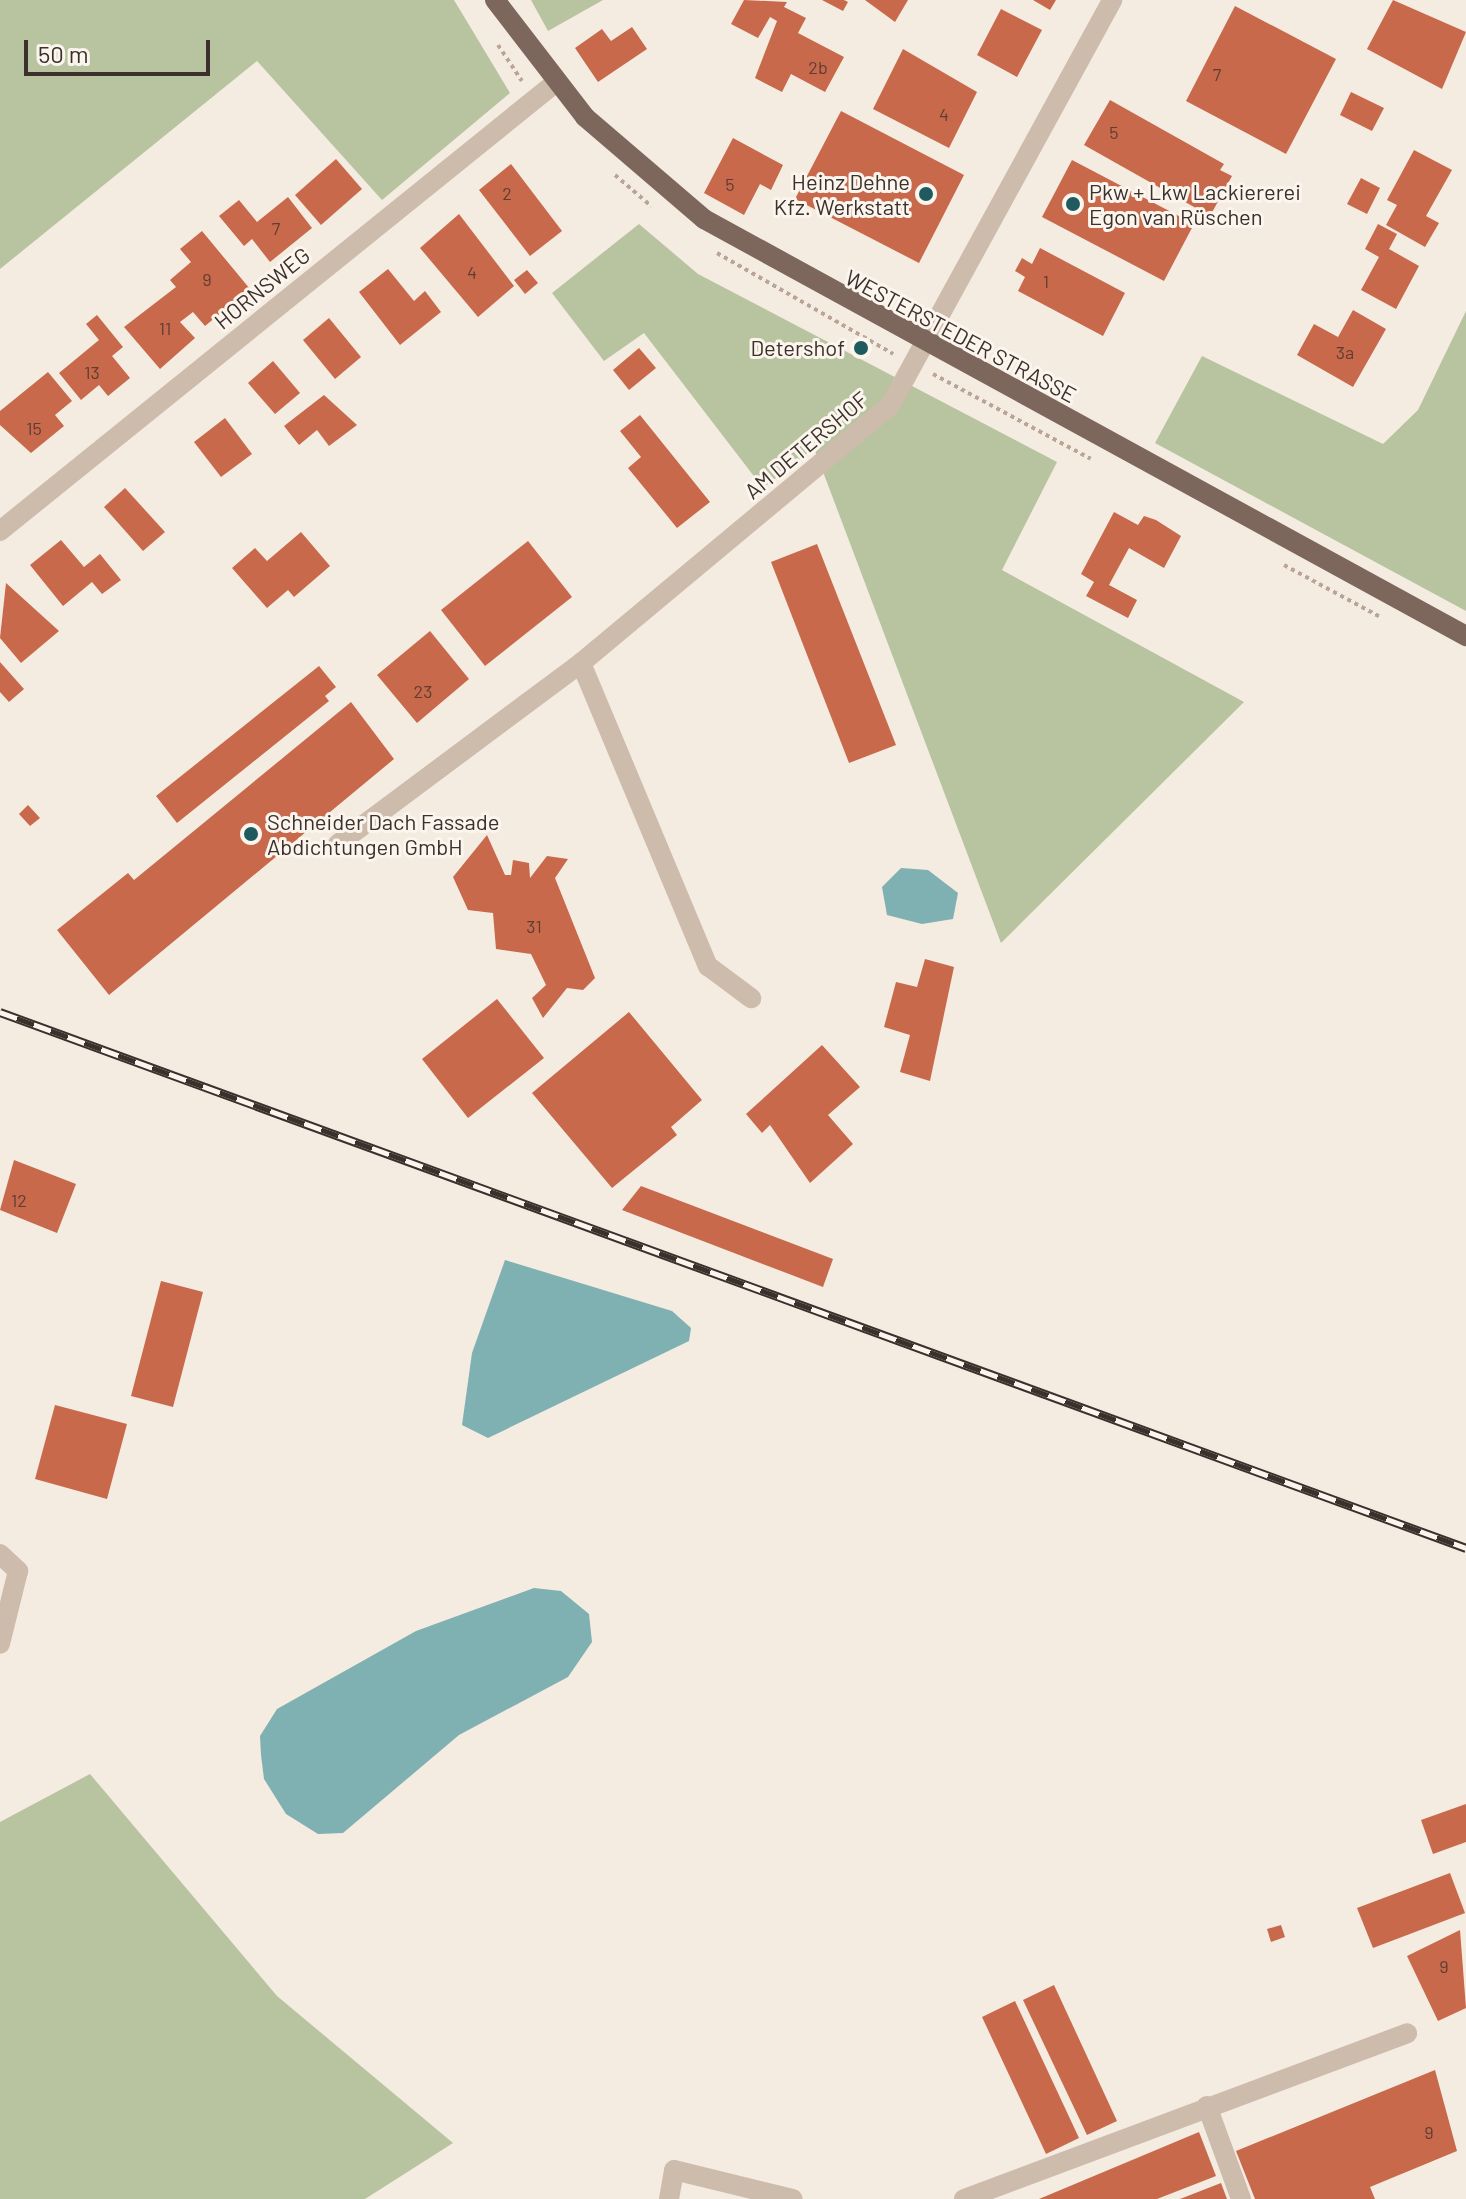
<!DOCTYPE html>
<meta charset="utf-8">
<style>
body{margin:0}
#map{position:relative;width:1466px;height:2199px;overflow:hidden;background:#f4ebe1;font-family:Barlow,sans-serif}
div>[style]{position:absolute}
.green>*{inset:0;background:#b8c4a0}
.water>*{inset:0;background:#7fb0b2}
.building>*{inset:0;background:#c8694b}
.path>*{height:4px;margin-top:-2px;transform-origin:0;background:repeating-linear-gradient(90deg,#b9a596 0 4px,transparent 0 8px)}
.minor>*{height:20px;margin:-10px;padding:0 10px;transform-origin:10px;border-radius:10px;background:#cdbbac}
.major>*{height:20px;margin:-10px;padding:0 10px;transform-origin:10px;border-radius:10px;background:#7d675c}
.rail>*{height:9px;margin-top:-4.5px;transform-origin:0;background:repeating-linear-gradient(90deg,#fbf5ee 0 18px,#3b302b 0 36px);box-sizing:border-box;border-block:2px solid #3b302b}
.dots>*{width:22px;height:22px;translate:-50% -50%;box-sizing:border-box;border:4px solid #fbf5ee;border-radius:50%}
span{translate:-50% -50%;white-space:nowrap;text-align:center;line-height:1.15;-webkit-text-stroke:6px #fbf5ee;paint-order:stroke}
.number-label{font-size:18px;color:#5e3e33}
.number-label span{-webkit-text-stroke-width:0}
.poi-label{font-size:22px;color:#3b302b}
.right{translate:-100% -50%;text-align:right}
.left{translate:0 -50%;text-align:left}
.street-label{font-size:22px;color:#3b302b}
.scale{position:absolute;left:24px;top:40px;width:186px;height:36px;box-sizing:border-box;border:4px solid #3b302b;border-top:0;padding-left:10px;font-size:24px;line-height:28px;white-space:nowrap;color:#3b302b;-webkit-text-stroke:6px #fbf5ee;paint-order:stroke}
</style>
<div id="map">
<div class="green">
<i style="clip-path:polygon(0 0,454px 0,510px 93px,382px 200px,257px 61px,0 269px)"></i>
<i style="clip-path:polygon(531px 0,603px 0,548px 31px)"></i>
<i style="clip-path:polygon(639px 224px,698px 274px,1057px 462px,1002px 570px,1244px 702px,1001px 943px,814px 448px,763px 488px,644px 333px,604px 361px,552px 293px)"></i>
<i style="clip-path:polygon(1466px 311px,1466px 611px,1155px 443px,1202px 356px,1383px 444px,1418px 410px)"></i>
<i style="clip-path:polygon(90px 1774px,277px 1996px,453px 2143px,365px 2199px,0 2199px,0 1822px)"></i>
</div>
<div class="water">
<i style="clip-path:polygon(901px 868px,928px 870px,958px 893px,953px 919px,922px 924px,887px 915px,882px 887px)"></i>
<i style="clip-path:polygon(505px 1260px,672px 1311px,691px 1328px,689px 1341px,488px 1438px,462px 1425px,472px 1353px)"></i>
<i style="clip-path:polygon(534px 1588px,561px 1591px,589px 1614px,592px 1642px,568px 1677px,459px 1735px,343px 1833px,318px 1834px,286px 1814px,264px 1779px,261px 1755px,260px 1736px,277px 1709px,416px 1631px)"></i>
</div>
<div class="building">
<i style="clip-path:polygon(744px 0,787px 2px,784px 7px,806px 18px,798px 33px,844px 57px,825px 92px,791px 74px,782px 92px,755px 78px,777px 21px,770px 17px,758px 38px,731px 24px)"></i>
<i style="clip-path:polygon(822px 0,844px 0,848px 2px,843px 11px)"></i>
<i style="clip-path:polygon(865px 0,908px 0,895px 22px)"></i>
<i style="clip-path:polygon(1033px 0,1056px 0,1050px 10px)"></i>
<i style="clip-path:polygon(1393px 0,1466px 32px,1442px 89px,1367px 49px)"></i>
<i style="clip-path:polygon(1235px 6px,1336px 59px,1286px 154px,1186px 101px)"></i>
<i style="clip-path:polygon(1001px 9px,1042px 30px,1017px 77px,977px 55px)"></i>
<i style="clip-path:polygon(632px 27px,647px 49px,598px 82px,575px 48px,602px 29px,611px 41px)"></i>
<i style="clip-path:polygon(903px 49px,977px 92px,949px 148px,873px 109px)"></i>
<i style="clip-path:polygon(1351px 92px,1384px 108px,1372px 131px,1340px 115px)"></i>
<i style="clip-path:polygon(1110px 100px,1224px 164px,1220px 170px,1232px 176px,1210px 216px,1084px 145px)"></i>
<i style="clip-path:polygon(841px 111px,964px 175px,919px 263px,795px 199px)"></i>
<i style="clip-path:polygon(733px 138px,783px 165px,771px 190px,760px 184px,744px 215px,704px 193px)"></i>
<i style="clip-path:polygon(1414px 150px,1452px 170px,1426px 216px,1439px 223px,1425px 247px,1386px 225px,1397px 205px,1387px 200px)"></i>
<i style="clip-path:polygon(336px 159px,362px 189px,321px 225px,295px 195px)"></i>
<i style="clip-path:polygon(1072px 160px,1194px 224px,1164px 281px,1042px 217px)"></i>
<i style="clip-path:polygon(511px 164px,562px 231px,530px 256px,479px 190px)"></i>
<i style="clip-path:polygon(1361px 178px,1380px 188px,1367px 214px,1347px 204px)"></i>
<i style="clip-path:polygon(288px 197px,312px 228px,270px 262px,252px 239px,244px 246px,219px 216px,239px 200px,257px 222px)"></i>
<i style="clip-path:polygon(459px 214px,514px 286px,478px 317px,420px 248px)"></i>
<i style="clip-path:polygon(1378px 224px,1397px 234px,1389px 249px,1419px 266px,1396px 309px,1361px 290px,1379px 257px,1365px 249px)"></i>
<i style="clip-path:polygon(202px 231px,250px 289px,205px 326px,193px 312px,180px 322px,195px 338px,160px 369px,124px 327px,176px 287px,170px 280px,191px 262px,180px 249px)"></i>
<i style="clip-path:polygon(1040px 248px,1125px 293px,1103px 336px,1018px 291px,1025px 277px,1015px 271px,1022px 258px,1032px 264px)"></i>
<i style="clip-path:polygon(388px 269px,414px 301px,425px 291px,441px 312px,400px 345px,359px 292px)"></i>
<i style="clip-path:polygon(527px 270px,538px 283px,525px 294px,514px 280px)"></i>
<i style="clip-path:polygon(1353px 310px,1386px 329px,1353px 387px,1297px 355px,1314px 324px,1338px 337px)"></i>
<i style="clip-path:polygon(97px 315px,123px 347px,112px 356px,130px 378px,108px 396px,99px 385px,81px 400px,59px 373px,99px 340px,86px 324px)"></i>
<i style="clip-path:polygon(329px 318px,361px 357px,335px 379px,303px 340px)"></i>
<i style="clip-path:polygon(639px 348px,656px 368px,629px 390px,613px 370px)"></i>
<i style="clip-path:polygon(273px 361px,300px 393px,275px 414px,248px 383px)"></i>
<i style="clip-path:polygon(48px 372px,72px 401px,55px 415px,64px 426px,31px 453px,0 425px,0 411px)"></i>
<i style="clip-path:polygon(324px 395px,357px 425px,329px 446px,317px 430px,299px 445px,284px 426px)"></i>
<i style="clip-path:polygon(640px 415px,710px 502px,677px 528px,628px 468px,641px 457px,620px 431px)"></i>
<i style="clip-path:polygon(225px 418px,252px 454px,221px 477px,194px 442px)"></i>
<i style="clip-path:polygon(125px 488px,165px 532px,143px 551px,104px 507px)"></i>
<i style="clip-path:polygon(1114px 512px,1138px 525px,1144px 516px,1156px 520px,1181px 536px,1164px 568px,1129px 548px,1109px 585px,1137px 600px,1128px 618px,1086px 596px,1094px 582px,1081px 574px)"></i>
<i style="clip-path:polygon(301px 532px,330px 566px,294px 597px,288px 590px,267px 608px,232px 568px,255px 548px,267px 561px)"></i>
<i style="clip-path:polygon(61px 540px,84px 567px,100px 554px,121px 580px,102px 594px,92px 582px,63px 606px,30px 565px)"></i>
<i style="clip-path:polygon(528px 541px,572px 597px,485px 666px,441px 610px)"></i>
<i style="clip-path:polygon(817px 544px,896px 745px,849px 763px,771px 562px)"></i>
<i style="clip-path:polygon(6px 583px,59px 631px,21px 663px,0 638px)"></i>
<i style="clip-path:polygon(430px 631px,469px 679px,417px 723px,377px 675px)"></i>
<i style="clip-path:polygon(0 662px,24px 689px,9px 702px,0 692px)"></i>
<i style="clip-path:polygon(319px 666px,336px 687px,325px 696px,329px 701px,177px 823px,156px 796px)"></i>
<i style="clip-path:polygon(351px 702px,394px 759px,109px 995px,57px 930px,128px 873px,134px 880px)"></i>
<i style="clip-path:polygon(28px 805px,40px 818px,30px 826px,19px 814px)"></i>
<i style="clip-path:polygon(487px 835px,505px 875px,511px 875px,513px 860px,529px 863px,530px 878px,547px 856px,568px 859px,555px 878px,595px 978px,583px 990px,567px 988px,543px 1018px,532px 998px,546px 985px,531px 954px,496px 949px,493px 913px,468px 910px,453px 877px)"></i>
<i style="clip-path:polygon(925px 959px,954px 967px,930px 1081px,900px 1072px,910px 1035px,884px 1027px,896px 982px,917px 987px)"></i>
<i style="clip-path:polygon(497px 999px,544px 1058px,468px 1118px,422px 1059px)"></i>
<i style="clip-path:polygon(629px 1012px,702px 1100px,671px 1127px,677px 1135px,612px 1188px,532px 1093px)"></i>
<i style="clip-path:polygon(822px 1045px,860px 1087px,828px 1115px,853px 1144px,810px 1183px,770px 1125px,762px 1133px,746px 1114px)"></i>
<i style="clip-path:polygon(14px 1160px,76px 1184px,57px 1233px,0 1210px)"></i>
<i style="clip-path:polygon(641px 1186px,833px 1259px,823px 1287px,622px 1210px)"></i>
<i style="clip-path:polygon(161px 1281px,203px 1292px,173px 1407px,131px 1396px)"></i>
<i style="clip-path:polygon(55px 1405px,127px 1424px,107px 1499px,35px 1479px)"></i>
<i style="clip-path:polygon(1466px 1804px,1466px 1842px,1433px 1854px,1421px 1820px)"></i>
<i style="clip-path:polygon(1450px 1873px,1465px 1913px,1373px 1948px,1357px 1908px)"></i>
<i style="clip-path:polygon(1281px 1925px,1285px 1937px,1271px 1942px,1267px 1929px)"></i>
<i style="clip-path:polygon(1460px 1930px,1466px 2008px,1438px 2021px,1407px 1956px)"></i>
<i style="clip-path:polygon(1054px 1985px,1117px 2121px,1087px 2135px,1023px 2000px)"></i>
<i style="clip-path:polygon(1015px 2001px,1079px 2138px,1046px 2154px,982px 2017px)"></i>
<i style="clip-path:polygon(1435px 2070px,1457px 2151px,1370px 2187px,1375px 2199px,1255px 2199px,1236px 2151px)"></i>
<i style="clip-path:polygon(1199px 2132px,1216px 2176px,1157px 2199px,1039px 2199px)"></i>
<i style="clip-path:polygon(1221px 2183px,1227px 2199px,1180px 2199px)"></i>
</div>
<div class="path">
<i style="left:498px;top:45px;width:43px;rotate:56.3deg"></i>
<i style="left:615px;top:175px;width:48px;rotate:40.7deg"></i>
<i style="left:717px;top:253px;width:203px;rotate:29.8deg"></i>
<i style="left:933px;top:374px;width:179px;rotate:28.3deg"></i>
<i style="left:1284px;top:565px;width:111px;rotate:28.4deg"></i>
</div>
<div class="minor">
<i style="left:0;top:531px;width:713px;rotate:-38.91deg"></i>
<i style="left:581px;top:663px;width:329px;rotate:67.3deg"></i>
<i style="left:708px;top:966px;width:54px;rotate:36.7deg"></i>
<i style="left:338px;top:844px;width:303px;rotate:-36.7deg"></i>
<i style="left:581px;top:663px;width:402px;rotate:-39.8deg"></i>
<i style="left:890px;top:406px;width:463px;rotate:-61.3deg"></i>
<i style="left:0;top:1554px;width:25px;rotate:43deg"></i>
<i style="left:18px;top:1571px;width:75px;rotate:103.9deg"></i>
<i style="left:1207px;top:2106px;width:99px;rotate:69.9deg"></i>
<i style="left:669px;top:2199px;width:29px;rotate:-80deg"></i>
<i style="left:674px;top:2170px;width:122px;rotate:13.7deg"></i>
<i style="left:964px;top:2199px;width:473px;rotate:-20.5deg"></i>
</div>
<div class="major">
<i style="left:495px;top:0;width:148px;rotate:52.4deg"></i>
<i style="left:585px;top:117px;width:157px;rotate:40.6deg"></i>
<i style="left:704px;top:219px;width:869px;rotate:28.69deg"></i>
</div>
<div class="rail">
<i style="left:0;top:1012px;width:1561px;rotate:20.08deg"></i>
</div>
<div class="dots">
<i style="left:926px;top:194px;background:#1f5a5e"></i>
<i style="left:1073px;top:204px;background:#1f5a5e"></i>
<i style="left:861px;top:348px;background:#1f5a5e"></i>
<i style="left:251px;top:834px;background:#1f5a5e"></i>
</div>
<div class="number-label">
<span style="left:818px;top:67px">2b</span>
<span style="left:1217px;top:74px">7</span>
<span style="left:944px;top:114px">4</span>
<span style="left:1114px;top:132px">5</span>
<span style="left:730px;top:184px">5</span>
<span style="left:507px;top:193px">2</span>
<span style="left:276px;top:228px">7</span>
<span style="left:472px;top:272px">4</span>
<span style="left:207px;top:279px">9</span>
<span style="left:1046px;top:281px">1</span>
<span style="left:165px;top:328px">11</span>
<span style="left:1345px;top:352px">3a</span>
<span style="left:92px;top:372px">13</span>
<span style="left:34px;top:428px">15</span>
<span style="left:423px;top:691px">23</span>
<span style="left:534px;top:926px">31</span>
<span style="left:19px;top:1200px">12</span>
<span style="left:1444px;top:1966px">9</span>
<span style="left:1429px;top:2132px">9</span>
</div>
<div class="poi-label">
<span class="right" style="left:910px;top:194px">Heinz Dehne<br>Kfz. Werkstatt</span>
<span class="left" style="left:1089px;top:204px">Pkw + Lkw Lackiererei<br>Egon van Rüschen</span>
<span class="right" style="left:845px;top:348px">Detershof</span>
<span class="left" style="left:267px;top:834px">Schneider Dach Fassade<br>Abdichtungen GmbH</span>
</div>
<div class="street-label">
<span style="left:262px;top:288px;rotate:-39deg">HORNSWEG</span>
<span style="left:961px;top:336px;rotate:28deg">WESTERSTEDER STRASSE</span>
<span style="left:806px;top:445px;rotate:-40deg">AM DETERSHOF</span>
</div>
<div class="scale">50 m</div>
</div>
